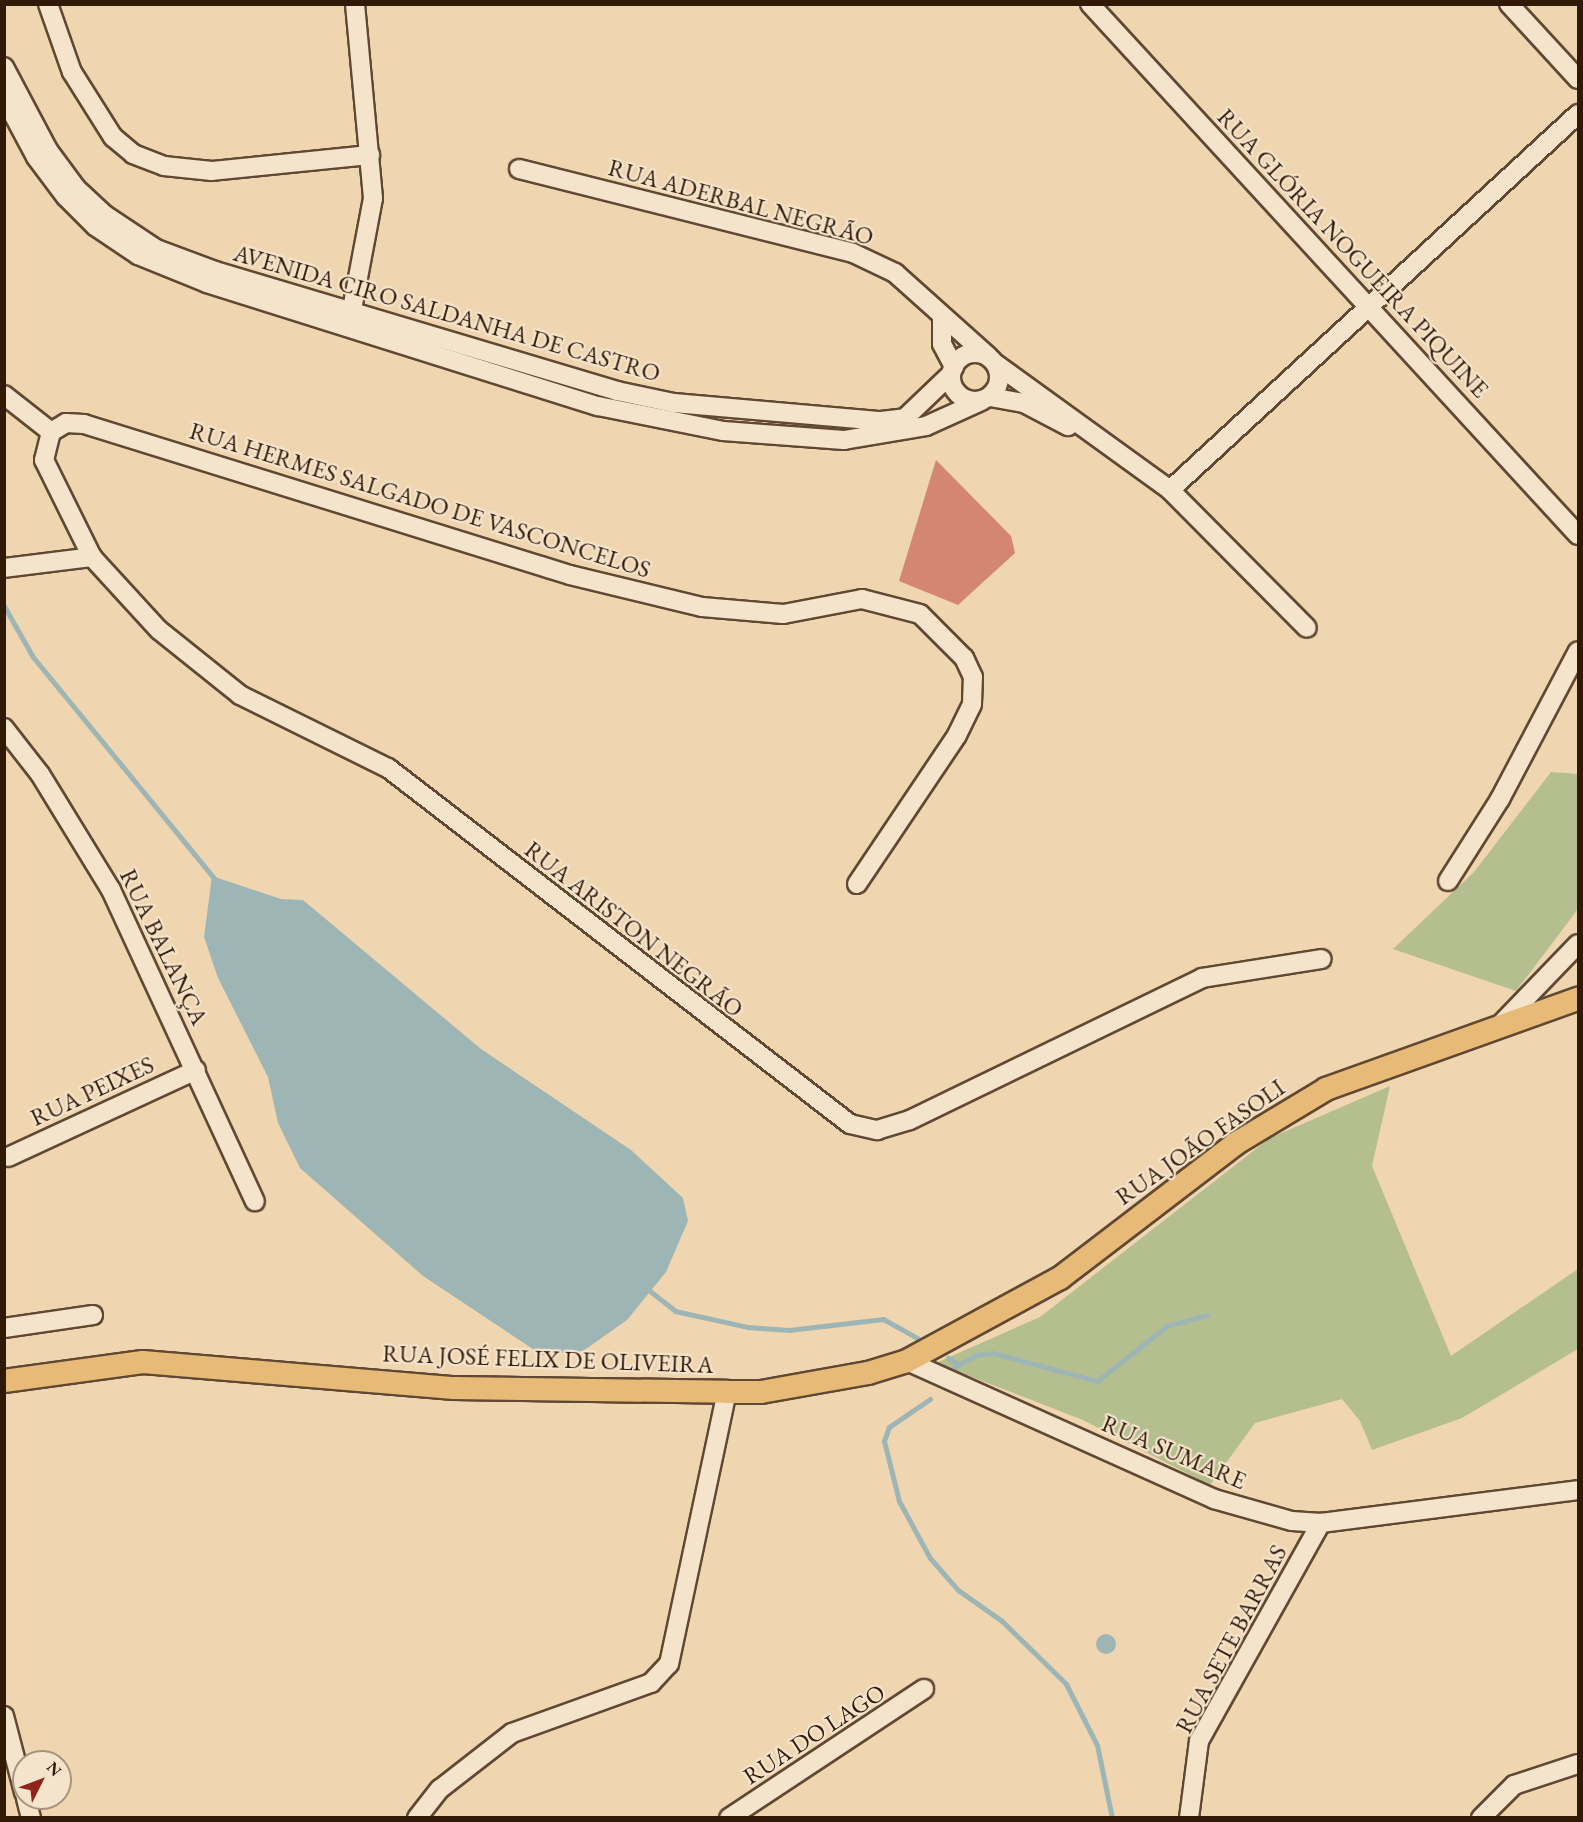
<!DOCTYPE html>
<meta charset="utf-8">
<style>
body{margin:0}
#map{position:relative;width:1583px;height:1822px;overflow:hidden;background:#efd5b0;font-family:"EB Garamond",serif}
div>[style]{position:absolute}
.green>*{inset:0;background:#b5be8e}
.water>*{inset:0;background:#9db6b5}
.round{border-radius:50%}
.stream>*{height:5px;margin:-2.5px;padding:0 2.5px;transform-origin:2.5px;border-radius:2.5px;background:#9db6b5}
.building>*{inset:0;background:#d38772}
.roads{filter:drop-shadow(2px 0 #604832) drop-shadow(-2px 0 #604832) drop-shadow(0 2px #604832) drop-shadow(0 -2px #604832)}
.minor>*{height:18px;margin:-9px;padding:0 9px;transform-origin:9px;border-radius:9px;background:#f5e4cc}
.minor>.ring{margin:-9px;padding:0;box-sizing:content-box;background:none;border:18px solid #f5e4cc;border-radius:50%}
.major>*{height:22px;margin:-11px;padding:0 11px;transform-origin:11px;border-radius:11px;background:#e8ba78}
span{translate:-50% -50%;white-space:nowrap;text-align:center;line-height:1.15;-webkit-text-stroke:4.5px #f5e4cc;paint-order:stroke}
.street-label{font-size:24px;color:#311908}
.frame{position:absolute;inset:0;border:6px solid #311908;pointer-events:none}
.north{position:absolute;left:12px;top:1750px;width:60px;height:60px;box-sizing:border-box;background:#f5e4cc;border:2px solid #a7937e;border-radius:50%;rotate:48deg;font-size:16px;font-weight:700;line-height:24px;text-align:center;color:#311908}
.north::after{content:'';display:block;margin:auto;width:21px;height:27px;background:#8f2418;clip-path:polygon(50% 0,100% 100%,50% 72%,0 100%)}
</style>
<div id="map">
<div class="green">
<i style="clip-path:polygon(1551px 772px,1578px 774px,1578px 909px,1516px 991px,1393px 949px,1474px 872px)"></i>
<i style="clip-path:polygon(1390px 1086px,1372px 1166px,1451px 1356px,1578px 1269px,1578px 1349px,1462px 1418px,1372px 1450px,1360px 1421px,1342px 1399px,1255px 1423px,1210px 1485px,1083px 1420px,936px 1363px,1040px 1317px,1270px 1138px)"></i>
</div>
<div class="water">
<i style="clip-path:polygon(212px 876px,281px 899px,303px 900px,481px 1049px,631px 1150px,683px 1198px,688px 1221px,666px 1272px,627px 1320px,583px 1351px,542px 1355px,423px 1276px,300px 1168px,278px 1123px,268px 1077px,218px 978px,204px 937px)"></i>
<i class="round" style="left:1096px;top:1634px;width:20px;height:20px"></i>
</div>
<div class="stream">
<i style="left:4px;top:606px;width:59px;rotate:60.4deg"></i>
<i style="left:33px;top:657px;width:287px;rotate:50.7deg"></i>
<i style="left:646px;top:1288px;width:37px;rotate:38deg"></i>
<i style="left:675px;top:1311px;width:75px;rotate:12.4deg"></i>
<i style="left:748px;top:1327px;width:41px;rotate:4.2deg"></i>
<i style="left:789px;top:1330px;width:95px;rotate:-6.7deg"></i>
<i style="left:883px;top:1319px;width:39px;rotate:29deg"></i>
<i style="left:948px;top:1358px;width:12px;rotate:31deg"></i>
<i style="left:953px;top:1368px;width:26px;rotate:-29deg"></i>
<i style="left:976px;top:1355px;width:17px;rotate:-7deg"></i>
<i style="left:993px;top:1353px;width:108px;rotate:15.1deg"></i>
<i style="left:1097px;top:1381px;width:89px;rotate:-38.2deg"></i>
<i style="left:1167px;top:1326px;width:41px;rotate:-15.4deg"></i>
<i style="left:930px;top:1399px;width:50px;rotate:145.7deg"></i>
<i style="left:889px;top:1427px;width:15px;rotate:110deg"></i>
<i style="left:884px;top:1441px;width:62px;rotate:76deg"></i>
<i style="left:899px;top:1501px;width:65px;rotate:61.5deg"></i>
<i style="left:930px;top:1558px;width:43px;rotate:48.8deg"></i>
<i style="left:958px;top:1590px;width:54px;rotate:35.2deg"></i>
<i style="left:1002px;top:1621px;width:90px;rotate:44.5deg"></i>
<i style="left:1066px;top:1684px;width:68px;rotate:63.1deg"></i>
<i style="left:1097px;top:1745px;width:75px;rotate:78.4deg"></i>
</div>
<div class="building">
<i style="clip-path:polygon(936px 460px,1011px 536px,1015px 553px,958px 605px,899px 581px)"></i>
</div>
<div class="roads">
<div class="minor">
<i style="left:48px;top:4px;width:72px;rotate:70.6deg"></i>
<i style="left:72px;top:72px;width:77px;rotate:57.8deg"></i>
<i style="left:113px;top:137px;width:26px;rotate:40deg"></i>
<i style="left:133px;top:154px;width:33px;rotate:21deg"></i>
<i style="left:164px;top:166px;width:48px;rotate:5.9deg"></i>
<i style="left:212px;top:171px;width:159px;rotate:-5.8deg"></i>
<i style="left:1090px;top:4px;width:721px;rotate:47.42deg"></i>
<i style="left:1509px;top:4px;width:102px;rotate:47.4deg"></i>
<i style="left:4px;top:67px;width:94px;rotate:62.1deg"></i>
<i style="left:48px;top:150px;width:47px;rotate:53.6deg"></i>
<i style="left:76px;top:188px;width:40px;rotate:43deg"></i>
<i style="left:105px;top:215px;width:61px;rotate:33.7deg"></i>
<i style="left:156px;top:249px;width:63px;rotate:20.4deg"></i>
<i style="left:215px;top:271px;width:420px;rotate:16.6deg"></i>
<i style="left:617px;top:391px;width:58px;rotate:11.9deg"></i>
<i style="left:674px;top:403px;width:208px;rotate:5deg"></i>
<i style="left:881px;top:421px;width:24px;rotate:-7deg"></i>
<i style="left:905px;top:418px;width:64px;rotate:-43.7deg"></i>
<i style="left:4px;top:97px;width:68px;rotate:61.9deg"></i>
<i style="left:36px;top:157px;width:50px;rotate:53.1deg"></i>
<i style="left:66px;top:197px;width:41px;rotate:45deg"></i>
<i style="left:95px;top:226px;width:52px;rotate:34deg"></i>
<i style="left:138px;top:255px;width:74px;rotate:22.1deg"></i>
<i style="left:207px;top:283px;width:410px;rotate:17.5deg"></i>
<i style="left:598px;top:406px;width:127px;rotate:11.3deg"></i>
<i style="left:723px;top:431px;width:121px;rotate:4.3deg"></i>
<i style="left:844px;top:440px;width:83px;rotate:-9.7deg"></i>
<i style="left:926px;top:426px;width:60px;rotate:-24.4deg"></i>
<i style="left:519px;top:169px;width:344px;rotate:14.1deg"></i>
<i style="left:853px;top:253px;width:47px;rotate:25.5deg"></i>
<i style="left:895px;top:273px;width:126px;rotate:41.8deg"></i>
<i style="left:942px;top:316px;width:28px;rotate:90deg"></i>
<i style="left:942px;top:344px;width:26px;rotate:62deg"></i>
<i style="left:350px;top:320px;width:124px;rotate:-79.3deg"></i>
<i style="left:373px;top:198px;width:195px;rotate:-95.3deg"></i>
<i class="ring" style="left:951px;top:353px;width:30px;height:30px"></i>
<i style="left:996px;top:364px;width:215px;rotate:35.9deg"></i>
<i style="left:1170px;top:490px;width:194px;rotate:45.2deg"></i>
<i style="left:4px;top:395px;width:60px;rotate:38.2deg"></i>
<i style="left:990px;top:397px;width:35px;rotate:10deg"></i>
<i style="left:1024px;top:403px;width:50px;rotate:27.6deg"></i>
<i style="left:1170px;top:490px;width:555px;rotate:-42.66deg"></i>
<i style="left:4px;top:568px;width:89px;rotate:-7.1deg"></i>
<i style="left:4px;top:728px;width:58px;rotate:52deg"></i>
<i style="left:40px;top:774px;width:136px;rotate:58.5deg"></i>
<i style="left:111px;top:890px;width:343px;rotate:65.2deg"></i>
<i style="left:1448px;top:881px;width:97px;rotate:-57.6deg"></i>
<i style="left:1500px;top:799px;width:167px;rotate:-62.2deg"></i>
<i style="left:857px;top:884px;width:179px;rotate:-56.1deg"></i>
<i style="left:957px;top:735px;width:34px;rotate:-64deg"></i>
<i style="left:972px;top:704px;width:27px;rotate:-88deg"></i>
<i style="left:973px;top:677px;width:21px;rotate:-115deg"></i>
<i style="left:964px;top:658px;width:62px;rotate:-135deg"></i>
<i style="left:920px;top:614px;width:60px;rotate:-165.5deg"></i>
<i style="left:862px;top:599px;width:80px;rotate:169.2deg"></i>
<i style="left:783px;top:614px;width:81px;rotate:-175.1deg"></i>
<i style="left:702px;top:607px;width:136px;rotate:-166.4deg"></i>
<i style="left:570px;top:575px;width:509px;rotate:-162.74deg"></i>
<i style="left:84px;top:424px;width:18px;rotate:-177deg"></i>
<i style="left:66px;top:423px;width:17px;rotate:149deg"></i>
<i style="left:51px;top:432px;width:29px;rotate:104deg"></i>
<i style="left:44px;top:460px;width:108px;rotate:63.7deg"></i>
<i style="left:92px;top:557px;width:99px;rotate:47.5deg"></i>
<i style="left:159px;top:630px;width:104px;rotate:38.7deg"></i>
<i style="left:240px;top:695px;width:165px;rotate:26.3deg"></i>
<i style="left:388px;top:768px;width:583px;rotate:37.62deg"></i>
<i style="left:850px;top:1124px;width:28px;rotate:13deg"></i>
<i style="left:877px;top:1130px;width:34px;rotate:-17deg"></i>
<i style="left:910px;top:1120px;width:325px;rotate:-25.9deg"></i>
<i style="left:1202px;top:978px;width:121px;rotate:-9deg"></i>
<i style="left:1498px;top:1027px;width:115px;rotate:-46.1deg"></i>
<i style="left:8px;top:1157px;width:207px;rotate:-24.8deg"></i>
<i style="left:4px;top:1328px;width:90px;rotate:-8.3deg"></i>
<i style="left:907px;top:1361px;width:337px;rotate:24.2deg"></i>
<i style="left:1214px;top:1499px;width:81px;rotate:15.8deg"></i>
<i style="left:1292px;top:1521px;width:29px;rotate:4deg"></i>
<i style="left:1321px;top:1523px;width:259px;rotate:-7.3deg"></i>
<i style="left:4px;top:1716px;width:79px;rotate:75.3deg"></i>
<i style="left:26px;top:1798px;width:21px;rotate:76deg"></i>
<i style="left:417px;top:1818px;width:37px;rotate:-52deg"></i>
<i style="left:440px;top:1789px;width:91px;rotate:-37.9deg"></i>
<i style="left:512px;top:1733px;width:148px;rotate:-19.8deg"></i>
<i style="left:651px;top:1683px;width:26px;rotate:-47deg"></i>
<i style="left:669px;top:1664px;width:278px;rotate:-78deg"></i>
<i style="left:729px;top:1818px;width:234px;rotate:-33.5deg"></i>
<i style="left:1189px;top:1818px;width:78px;rotate:-82.6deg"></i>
<i style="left:1199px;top:1741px;width:250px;rotate:-60.8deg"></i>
<i style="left:1481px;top:1818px;width:47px;rotate:-45deg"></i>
<i style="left:1514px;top:1785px;width:67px;rotate:-18.2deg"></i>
</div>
<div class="major">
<i style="left:4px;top:1381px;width:140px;rotate:-7.8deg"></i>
<i style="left:143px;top:1362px;width:312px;rotate:4.8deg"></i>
<i style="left:454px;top:1388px;width:273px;rotate:0.8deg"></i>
<i style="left:727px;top:1392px;width:34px"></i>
<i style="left:761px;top:1392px;width:109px;rotate:-10.1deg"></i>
<i style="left:868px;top:1373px;width:41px;rotate:-17.1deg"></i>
<i style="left:907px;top:1361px;width:174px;rotate:-28.5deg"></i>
<i style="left:1060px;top:1278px;width:220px;rotate:-37.4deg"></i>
<i style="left:1235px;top:1144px;width:106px;rotate:-31.1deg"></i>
<i style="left:1326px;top:1089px;width:268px;rotate:-19.7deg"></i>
</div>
</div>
<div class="street-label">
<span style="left:741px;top:202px;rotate:15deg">RUA ADERBAL NEGRÃO</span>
<span style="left:1353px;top:253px;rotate:47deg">RUA GLÓRIA NOGUEIRA PIQUINE</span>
<span style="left:447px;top:313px;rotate:16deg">AVENIDA CIRO SALDANHA DE CASTRO</span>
<span style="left:420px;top:500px;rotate:17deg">RUA HERMES SALGADO DE VASCONCELOS</span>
<span style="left:634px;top:929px;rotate:38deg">RUA ARISTON NEGRÃO</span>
<span style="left:164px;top:947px;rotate:64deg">RUA BALANÇA</span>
<span style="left:92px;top:1091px;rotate:-25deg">RUA PEIXES</span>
<span style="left:1200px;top:1142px;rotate:-35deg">RUA JOÃO FASOLI</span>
<span style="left:548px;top:1359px;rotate:2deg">RUA JOSÉ FELIX DE OLIVEIRA</span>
<span style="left:1174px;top:1452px;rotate:23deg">RUA SUMARE</span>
<span style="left:1231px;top:1639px;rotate:-62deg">RUA SETE BARRAS</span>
<span style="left:814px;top:1734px;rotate:-33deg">RUA DO LAGO</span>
</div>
<div class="frame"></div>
<div class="north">N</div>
</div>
